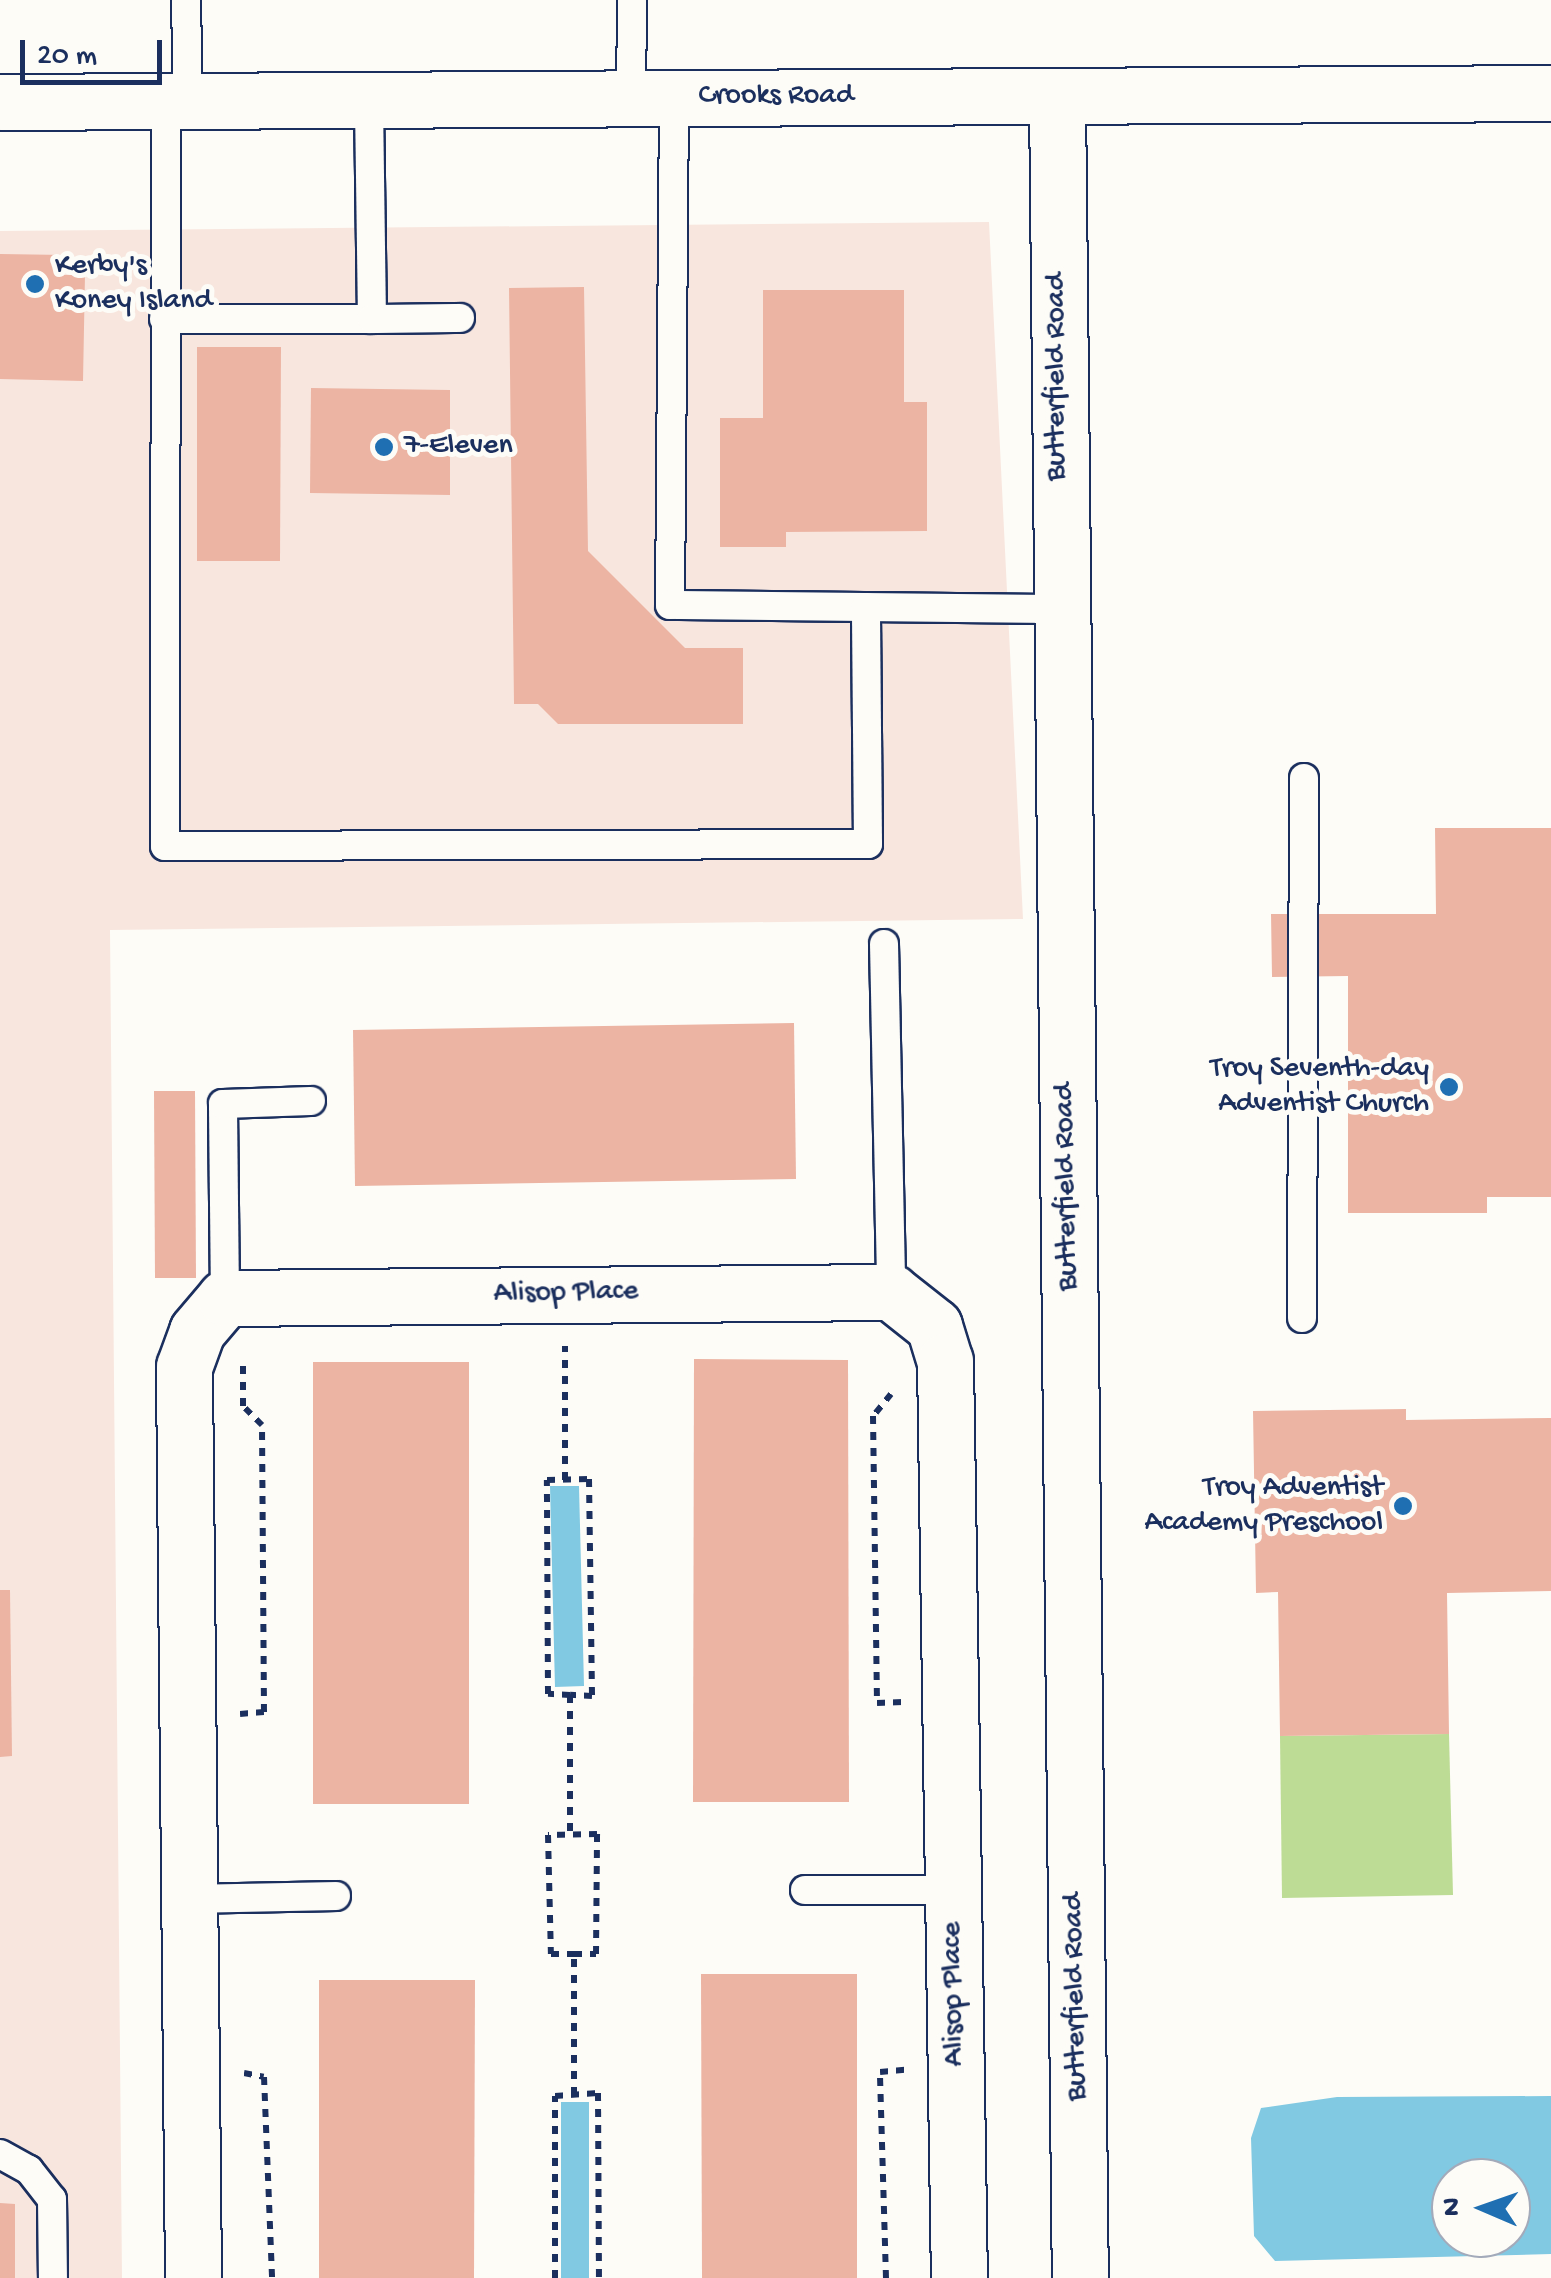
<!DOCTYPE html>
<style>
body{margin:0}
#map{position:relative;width:1551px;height:2278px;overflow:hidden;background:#fdfcf7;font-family:"Gochi Hand",sans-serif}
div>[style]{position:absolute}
.built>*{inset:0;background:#f8e6de}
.green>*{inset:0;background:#bddc95}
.water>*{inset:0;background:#81c9e2}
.building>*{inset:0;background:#ecb4a3}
.path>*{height:6px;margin-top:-3px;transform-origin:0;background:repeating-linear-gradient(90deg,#1b2f5e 0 8px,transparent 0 16px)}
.roads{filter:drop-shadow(2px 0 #1b2f5e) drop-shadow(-2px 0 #1b2f5e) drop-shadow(0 2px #1b2f5e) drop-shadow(0 -2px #1b2f5e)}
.service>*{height:28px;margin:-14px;padding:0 14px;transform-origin:14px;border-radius:14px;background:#fdfcf7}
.minor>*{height:55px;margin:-27.5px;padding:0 27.5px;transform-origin:27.5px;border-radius:27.5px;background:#fdfcf7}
.secondary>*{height:55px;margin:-27.5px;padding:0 27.5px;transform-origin:27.5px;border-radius:27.5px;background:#fdfcf7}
.dots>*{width:28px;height:28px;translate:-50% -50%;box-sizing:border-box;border:5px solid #fdfcf7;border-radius:50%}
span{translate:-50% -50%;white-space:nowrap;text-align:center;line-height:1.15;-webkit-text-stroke:10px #fdfcf7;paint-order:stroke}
.street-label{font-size:30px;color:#1b2f5e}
.poi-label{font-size:30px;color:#1b2f5e}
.left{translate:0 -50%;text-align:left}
.right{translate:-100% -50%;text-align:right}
.north{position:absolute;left:1431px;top:2158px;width:100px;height:100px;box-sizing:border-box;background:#fdfcf7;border:2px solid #a3aaba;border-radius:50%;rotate:272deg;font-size:28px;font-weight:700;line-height:40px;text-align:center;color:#1b2f5e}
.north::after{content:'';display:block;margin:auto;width:35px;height:45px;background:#1f6fb2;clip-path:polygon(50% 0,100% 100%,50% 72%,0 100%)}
.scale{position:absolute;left:20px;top:40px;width:142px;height:45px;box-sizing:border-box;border:5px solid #1b2f5e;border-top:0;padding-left:12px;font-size:30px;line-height:35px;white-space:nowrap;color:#1b2f5e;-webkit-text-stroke:8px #fdfcf7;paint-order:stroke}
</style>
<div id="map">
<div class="built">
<i style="clip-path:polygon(989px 222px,1023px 919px,110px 930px,122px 2278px,0 2278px,0 231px)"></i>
</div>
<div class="green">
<i style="clip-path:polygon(1449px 1734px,1453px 1895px,1282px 1898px,1280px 1736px)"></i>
</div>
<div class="water">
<i style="clip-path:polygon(550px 1486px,579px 1486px,584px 1686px,555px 1687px)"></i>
<i style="clip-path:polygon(evenodd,1551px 2096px,1551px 2254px,1275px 2261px,1254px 2236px,1251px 2138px,1261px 2108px,1337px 2097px,1551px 2096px,1451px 2178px,1511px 2178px,1511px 2238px,1451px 2238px,1451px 2178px)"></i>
<i style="clip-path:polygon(561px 2102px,589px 2102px,589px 2278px,561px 2278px)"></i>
</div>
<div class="building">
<i style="clip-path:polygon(0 254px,65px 255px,64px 275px,85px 275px,83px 381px,0 379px)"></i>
<i style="clip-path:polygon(584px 287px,588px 551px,685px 648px,743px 648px,743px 724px,558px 724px,538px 704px,514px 704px,509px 288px)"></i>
<i style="clip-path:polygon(763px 290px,904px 290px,904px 402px,927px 402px,927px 531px,786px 532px,786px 547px,720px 547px,720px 418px,763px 418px)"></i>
<i style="clip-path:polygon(197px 347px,281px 347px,280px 561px,197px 561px)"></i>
<i style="clip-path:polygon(311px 388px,450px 390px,450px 495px,310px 493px)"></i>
<i style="clip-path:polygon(1435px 828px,1551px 828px,1551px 1197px,1487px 1197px,1487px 1213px,1348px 1213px,1348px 976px,1272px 977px,1271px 914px,1436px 914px)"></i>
<i style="clip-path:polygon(794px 1023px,796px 1179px,355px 1186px,353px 1030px)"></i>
<i style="clip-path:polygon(154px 1091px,195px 1091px,196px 1278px,155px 1278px)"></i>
<i style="clip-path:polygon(694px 1359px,848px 1360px,849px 1802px,693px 1802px)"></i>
<i style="clip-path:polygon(313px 1362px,469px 1362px,469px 1804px,313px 1804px)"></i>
<i style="clip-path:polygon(1406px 1409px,1406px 1420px,1551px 1418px,1551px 1591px,1447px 1593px,1449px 1734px,1280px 1736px,1278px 1592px,1256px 1593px,1253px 1411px)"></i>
<i style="clip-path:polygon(0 1590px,10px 1590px,12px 1756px,0 1757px)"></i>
<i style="clip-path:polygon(701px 1974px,857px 1974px,857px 2278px,702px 2278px)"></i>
<i style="clip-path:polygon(319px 1980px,475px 1980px,474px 2278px,319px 2278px)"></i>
<i style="clip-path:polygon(0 2203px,15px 2204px,15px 2278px,0 2278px)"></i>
</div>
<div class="path">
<i style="left:891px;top:1394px;width:28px;rotate:129deg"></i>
<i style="left:873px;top:1416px;width:287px;rotate:89.2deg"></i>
<i style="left:877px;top:1703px;width:26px;rotate:-2deg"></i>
<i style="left:565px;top:1480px;width:134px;rotate:-90deg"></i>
<i style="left:570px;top:1695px;width:22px;rotate:-177deg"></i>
<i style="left:548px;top:1694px;width:214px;rotate:-90.3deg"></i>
<i style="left:547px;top:1480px;width:42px;rotate:-1.4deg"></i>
<i style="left:589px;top:1479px;width:217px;rotate:89.2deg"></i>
<i style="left:592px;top:1696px;width:22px;rotate:-177deg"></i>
<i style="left:570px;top:1695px;width:140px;rotate:90deg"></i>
<i style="left:240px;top:1714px;width:24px;rotate:-5deg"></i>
<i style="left:264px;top:1712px;width:287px;rotate:-90.4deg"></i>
<i style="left:262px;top:1425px;width:27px;rotate:-135deg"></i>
<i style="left:243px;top:1406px;width:44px;rotate:-90deg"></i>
<i style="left:244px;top:2073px;width:20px;rotate:11deg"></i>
<i style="left:264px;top:2077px;width:201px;rotate:87.7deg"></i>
<i style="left:574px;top:2095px;width:141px;rotate:-90deg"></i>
<i style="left:574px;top:1954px;width:22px"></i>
<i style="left:596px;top:1954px;width:120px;rotate:-89.5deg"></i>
<i style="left:597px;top:1834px;width:49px;rotate:178.8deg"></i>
<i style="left:548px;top:1835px;width:119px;rotate:88.6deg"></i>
<i style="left:551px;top:1954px;width:23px"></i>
<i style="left:555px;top:2278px;width:182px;rotate:-90deg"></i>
<i style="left:555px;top:2096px;width:43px;rotate:-4deg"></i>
<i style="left:598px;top:2093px;width:185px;rotate:89.7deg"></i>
<i style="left:886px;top:2278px;width:206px;rotate:-91.7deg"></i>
<i style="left:880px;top:2072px;width:25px;rotate:-5deg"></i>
</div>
<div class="roads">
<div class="service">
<i style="left:186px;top:0;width:102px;rotate:88.9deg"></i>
<i style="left:674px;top:97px;width:508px;rotate:90.45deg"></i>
<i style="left:670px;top:605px;width:389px;rotate:0.6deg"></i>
<i style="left:631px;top:98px;width:98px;rotate:-89.4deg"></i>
<i style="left:166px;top:101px;width:745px;rotate:90.08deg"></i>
<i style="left:165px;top:846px;width:703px;rotate:-0.16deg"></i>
<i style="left:868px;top:844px;width:237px;rotate:-90.5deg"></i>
<i style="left:164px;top:319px;width:208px"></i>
<i style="left:372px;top:319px;width:218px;rotate:-90.8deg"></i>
<i style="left:372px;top:319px;width:88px;rotate:-0.7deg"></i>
<i style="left:884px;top:944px;width:348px;rotate:88.8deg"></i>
<i style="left:225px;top:1298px;width:194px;rotate:-90.6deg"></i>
<i style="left:223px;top:1104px;width:88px;rotate:-2deg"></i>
<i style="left:1302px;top:1318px;width:540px;rotate:-89.79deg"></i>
<i style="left:805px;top:1890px;width:148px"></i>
<i style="left:189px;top:1899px;width:147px;rotate:-1.2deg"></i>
<i style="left:0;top:2154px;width:33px;rotate:29deg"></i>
<i style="left:29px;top:2170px;width:37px;rotate:52deg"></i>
<i style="left:52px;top:2199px;width:79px;rotate:89.3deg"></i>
</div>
<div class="minor">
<i style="left:1057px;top:97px;width:2181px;rotate:89.4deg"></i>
<i style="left:193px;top:2278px;width:911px;rotate:-90.57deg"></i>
<i style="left:184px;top:1367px;width:38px;rotate:-70deg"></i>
<i style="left:197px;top:1331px;width:43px;rotate:-49.7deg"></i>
<i style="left:225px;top:1298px;width:666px;rotate:-0.52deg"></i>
<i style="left:891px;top:1292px;width:55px;rotate:38.3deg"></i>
<i style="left:934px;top:1326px;width:37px;rotate:73deg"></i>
<i style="left:945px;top:1361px;width:917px;rotate:89.13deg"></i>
</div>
<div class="secondary">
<i style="left:0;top:102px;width:1551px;rotate:-0.33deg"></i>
</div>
</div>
<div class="dots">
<i style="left:35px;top:284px;background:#1f6fb2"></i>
<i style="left:384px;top:447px;background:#1f6fb2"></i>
<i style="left:1449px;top:1087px;background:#1f6fb2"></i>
<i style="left:1403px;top:1506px;background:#1f6fb2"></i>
</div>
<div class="street-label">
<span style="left:776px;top:97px">Crooks Road</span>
<span style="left:1058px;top:377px;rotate:-90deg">Butterfield Road</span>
<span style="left:1068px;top:1187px;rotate:-91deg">Butterfield Road</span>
<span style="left:566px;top:1294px;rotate:-1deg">Alisop Place</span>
<span style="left:955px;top:1994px;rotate:-91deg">Alisop Place</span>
<span style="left:1077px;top:1997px;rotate:-91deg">Butterfield Road</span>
</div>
<div class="poi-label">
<span class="left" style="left:55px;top:284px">Kerby's<br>Koney Island</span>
<span class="left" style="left:404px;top:447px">7-Eleven</span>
<span class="right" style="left:1429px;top:1087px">Troy Seventh-day<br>Adventist Church</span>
<span class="right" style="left:1383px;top:1506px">Troy Adventist<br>Academy Preschool</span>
</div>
<div class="north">N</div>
<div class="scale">20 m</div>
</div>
